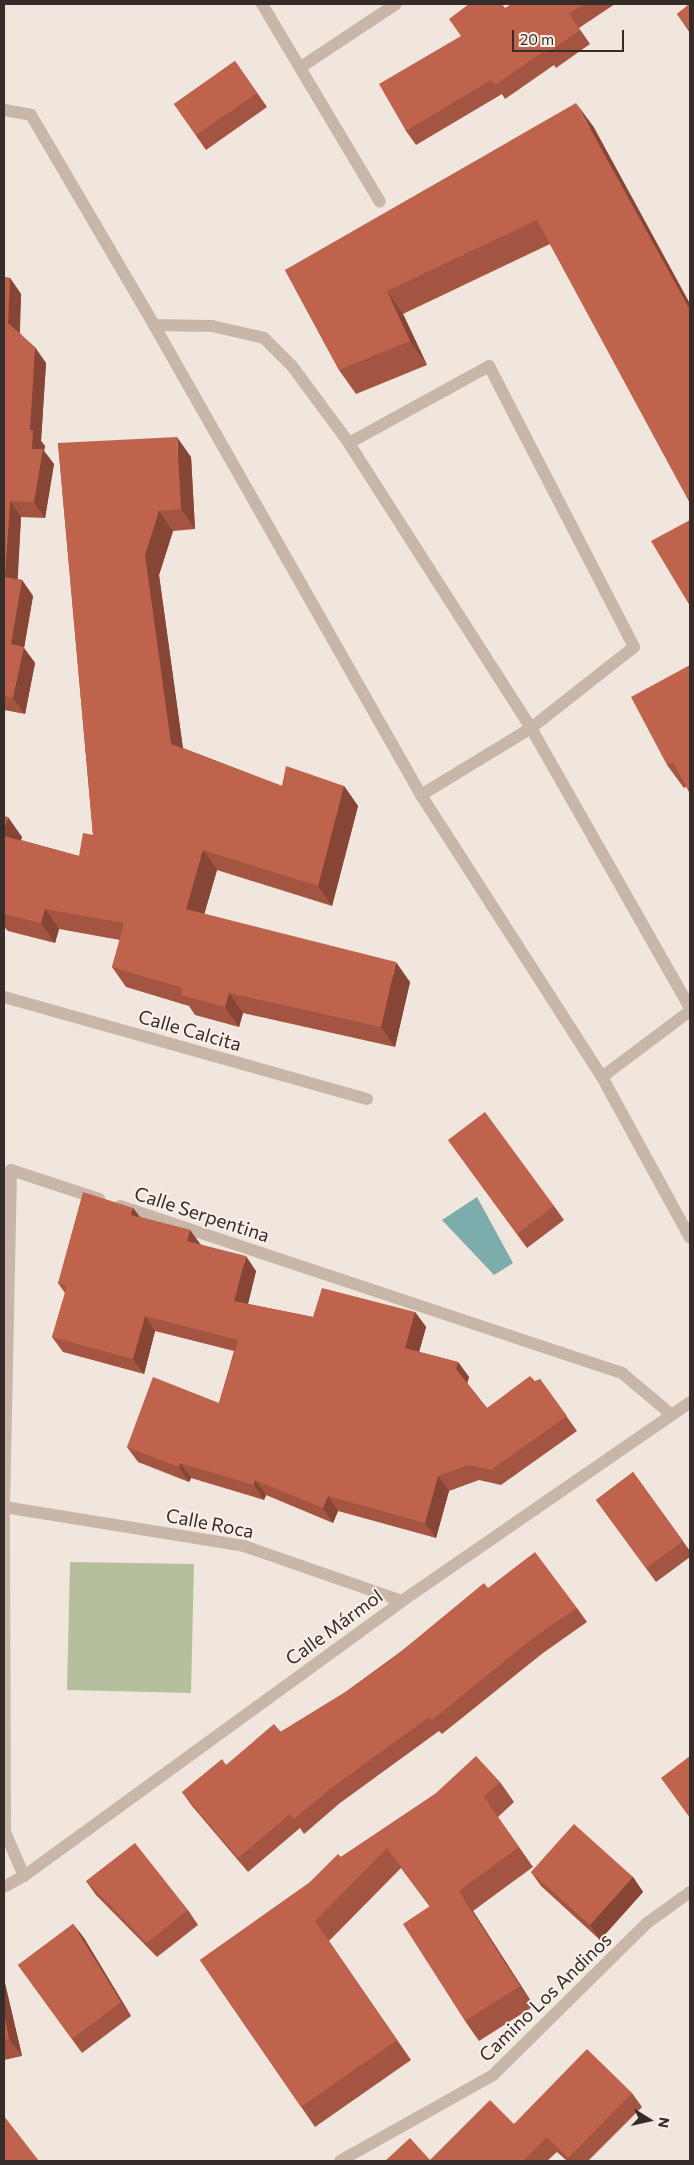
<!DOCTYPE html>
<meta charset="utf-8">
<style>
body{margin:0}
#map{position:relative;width:694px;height:2165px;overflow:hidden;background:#f1e6dd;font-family:Commissioner,sans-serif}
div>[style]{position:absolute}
.green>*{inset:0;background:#b5bf9d}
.water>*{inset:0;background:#7dacac}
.minor>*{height:12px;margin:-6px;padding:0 6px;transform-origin:6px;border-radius:6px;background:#c8b6a9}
.wall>*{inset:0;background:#a45541}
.shaded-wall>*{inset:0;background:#864535}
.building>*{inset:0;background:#bf634c}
span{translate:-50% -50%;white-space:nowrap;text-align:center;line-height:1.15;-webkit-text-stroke:4px #f9f1e9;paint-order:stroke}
.street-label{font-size:19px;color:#362c29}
.frame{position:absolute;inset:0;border:5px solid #362c29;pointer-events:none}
.north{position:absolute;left:624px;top:2095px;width:50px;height:50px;-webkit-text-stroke:4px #f9f1e9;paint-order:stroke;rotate:100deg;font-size:14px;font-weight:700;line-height:20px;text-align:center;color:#362c29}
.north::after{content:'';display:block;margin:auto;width:18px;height:22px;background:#362c29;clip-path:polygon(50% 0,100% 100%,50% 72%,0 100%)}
.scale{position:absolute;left:512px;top:30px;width:112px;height:22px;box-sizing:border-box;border:2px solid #362c29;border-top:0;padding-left:6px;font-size:15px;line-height:18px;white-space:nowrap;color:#362c29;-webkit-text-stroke:4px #f9f1e9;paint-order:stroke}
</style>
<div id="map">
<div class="green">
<i style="clip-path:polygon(70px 1562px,194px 1564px,191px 1693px,67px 1690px)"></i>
</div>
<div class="water">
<i style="clip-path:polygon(477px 1197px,513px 1263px,494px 1275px,442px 1220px)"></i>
</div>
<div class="minor">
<i style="left:262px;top:4px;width:230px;rotate:59.2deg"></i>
<i style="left:301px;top:67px;width:114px;rotate:-33.6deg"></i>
<i style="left:4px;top:110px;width:27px;rotate:10deg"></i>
<i style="left:31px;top:115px;width:243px;rotate:59.6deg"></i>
<i style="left:154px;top:325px;width:541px;rotate:60.4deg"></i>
<i style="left:421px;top:795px;width:335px;rotate:57.3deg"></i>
<i style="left:602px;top:1077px;width:183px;rotate:61.3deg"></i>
<i style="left:154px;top:325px;width:58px;rotate:1deg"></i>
<i style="left:212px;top:326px;width:53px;rotate:13deg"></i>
<i style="left:264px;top:338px;width:40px;rotate:45deg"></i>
<i style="left:292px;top:366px;width:96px;rotate:53.5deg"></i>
<i style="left:349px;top:443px;width:160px;rotate:-28.8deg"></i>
<i style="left:489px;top:366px;width:316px;rotate:62.7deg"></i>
<i style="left:634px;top:647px;width:131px;rotate:141.8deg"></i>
<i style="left:531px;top:728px;width:338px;rotate:-122.6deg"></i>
<i style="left:421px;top:795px;width:129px;rotate:-31.3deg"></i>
<i style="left:531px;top:728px;width:322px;rotate:60.4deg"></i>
<i style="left:4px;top:997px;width:377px;rotate:15.7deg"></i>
<i style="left:602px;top:1077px;width:110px;rotate:-36.9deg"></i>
<i style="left:120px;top:1206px;width:529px;rotate:18.4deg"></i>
<i style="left:622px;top:1373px;width:65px;rotate:40deg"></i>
<i style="left:4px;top:1507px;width:243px;rotate:9.2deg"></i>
<i style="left:244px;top:1546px;width:167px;rotate:19.2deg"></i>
<i style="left:24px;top:1876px;width:48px;rotate:-113.4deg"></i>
<i style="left:5px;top:1832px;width:325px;rotate:-90.2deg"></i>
<i style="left:4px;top:1507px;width:337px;rotate:-88.8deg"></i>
<i style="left:11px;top:1170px;width:93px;rotate:18.2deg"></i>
<i style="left:4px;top:1887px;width:23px;rotate:-29deg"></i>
<i style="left:24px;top:1876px;width:467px;rotate:-36deg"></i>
<i style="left:402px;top:1601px;width:350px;rotate:-34.6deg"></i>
<i style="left:340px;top:2161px;width:176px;rotate:-29.3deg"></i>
<i style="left:493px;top:2075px;width:216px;rotate:-44.6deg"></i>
<i style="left:647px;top:1923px;width:53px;rotate:-35.8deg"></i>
</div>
<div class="wall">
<i style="clip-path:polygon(512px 4px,615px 4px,579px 28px,590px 44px,556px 68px,554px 65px,505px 99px,502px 94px,416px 145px,406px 131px,461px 36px)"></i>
<i style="clip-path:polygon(690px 4px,690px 33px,677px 14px)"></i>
<i style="clip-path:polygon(235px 61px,267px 107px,206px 150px,174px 104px)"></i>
<i style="clip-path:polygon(593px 126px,690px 304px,690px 503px,550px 244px,403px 314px,427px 365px,356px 394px,339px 370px,285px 270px)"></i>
<i style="clip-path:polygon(4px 277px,10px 278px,21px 294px,20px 333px,46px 363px,41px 441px,45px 446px,44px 451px,54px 464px,45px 518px,21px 517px,17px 579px,22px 580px,33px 596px,24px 648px,35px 663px,25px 714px,4px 710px)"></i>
<i style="clip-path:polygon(58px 443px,191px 457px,195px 529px,173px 531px,159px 575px,183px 748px,282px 786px,344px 786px,358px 806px,332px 906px,217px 870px,204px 914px,410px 982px,395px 1047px,243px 1013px,239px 1027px,195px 1015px,189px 1006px,126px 987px,112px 967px,120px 940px,59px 929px,55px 943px,8px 931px,4px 927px,4px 816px,22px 837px,21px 840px,79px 856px,93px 835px)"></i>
<i style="clip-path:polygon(690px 665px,686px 787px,684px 788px,667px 765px)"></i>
<i style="clip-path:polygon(448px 1140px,554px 1206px,564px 1220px,527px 1248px)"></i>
<i style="clip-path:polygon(133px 1208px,140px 1217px,190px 1230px,200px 1244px,256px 1271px,248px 1304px,313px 1317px,415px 1312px,426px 1327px,419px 1352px,458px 1362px,469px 1377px,467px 1383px,487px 1408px,540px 1379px,577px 1431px,501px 1485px,479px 1480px,449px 1491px,436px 1538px,338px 1511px,333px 1523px,266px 1495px,264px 1500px,191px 1478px,189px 1482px,138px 1462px,127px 1447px,219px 1403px,234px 1351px,155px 1331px,144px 1374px,63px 1352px,52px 1337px,65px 1293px,58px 1283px)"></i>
<i style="clip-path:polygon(633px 1472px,690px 1551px,690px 1557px,656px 1582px,596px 1500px)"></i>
<i style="clip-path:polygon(488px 1588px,577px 1608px,587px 1622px,543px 1653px,442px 1734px,439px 1731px,340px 1803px,304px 1834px,300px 1828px,248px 1872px,192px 1806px,182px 1792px,344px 1693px)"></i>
<i style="clip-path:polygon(500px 1782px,514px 1802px,498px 1817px,533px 1867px,473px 1911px,534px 2006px,479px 2041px,465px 2021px,430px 1907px,401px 1868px,329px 1941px,411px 2060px,315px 2127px,200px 1960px,309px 1883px,341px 1857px,435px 1794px)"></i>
<i style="clip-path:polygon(531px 1872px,633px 1877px,643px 1892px,600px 1940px,541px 1886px)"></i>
<i style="clip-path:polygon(86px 1881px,188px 1910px,198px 1925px,157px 1957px,96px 1895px)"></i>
<i style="clip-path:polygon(73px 1924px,84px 1938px,131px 2016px,82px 2053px,18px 1965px)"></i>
<i style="clip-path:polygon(4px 1979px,22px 2056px,4px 2060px)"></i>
<i style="clip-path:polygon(632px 2093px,642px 2107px,588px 2161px,567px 2161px,557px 2152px,547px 2161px,385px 2161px,430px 2160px,514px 2124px)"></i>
</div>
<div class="shaded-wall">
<i style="clip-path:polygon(576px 103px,593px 126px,690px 304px,690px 310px)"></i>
<i style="clip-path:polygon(10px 278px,21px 294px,19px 338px,8px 323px)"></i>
<i style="clip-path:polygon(387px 291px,403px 314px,427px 365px,410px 341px)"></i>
<i style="clip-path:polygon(35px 347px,46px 363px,41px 441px,45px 446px,44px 451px,54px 464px,45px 518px,34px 502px,32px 449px,30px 430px)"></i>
<i style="clip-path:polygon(177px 437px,191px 457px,195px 529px,181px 509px)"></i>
<i style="clip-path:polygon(10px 501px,21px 517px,17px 593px,5px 577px)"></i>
<i style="clip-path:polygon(159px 511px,173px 531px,159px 575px,185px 764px,171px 744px,145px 555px)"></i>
<i style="clip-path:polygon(22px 580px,33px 596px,24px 648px,35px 663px,25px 714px,13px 698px,11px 644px)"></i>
<i style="clip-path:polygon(344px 786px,358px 806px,332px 906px,318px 886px)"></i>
<i style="clip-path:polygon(8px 817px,22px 837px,16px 855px,4px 837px,4px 830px)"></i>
<i style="clip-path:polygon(203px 850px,217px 870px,200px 929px,186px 909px)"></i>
<i style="clip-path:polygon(45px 909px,59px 929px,55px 943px,41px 923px)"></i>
<i style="clip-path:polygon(396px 962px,410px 982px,395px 1047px,381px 1027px)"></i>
<i style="clip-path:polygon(229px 993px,243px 1013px,239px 1027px,225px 1007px)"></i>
<i style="clip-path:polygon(133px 1208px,144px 1223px,131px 1215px)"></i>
<i style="clip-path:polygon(190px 1230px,201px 1245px,187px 1241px)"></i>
<i style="clip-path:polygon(246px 1256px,256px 1271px,245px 1316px,234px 1301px)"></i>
<i style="clip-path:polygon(415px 1312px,426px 1327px,416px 1363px,405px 1348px)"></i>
<i style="clip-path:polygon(145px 1316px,155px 1331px,144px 1374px,133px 1359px)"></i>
<i style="clip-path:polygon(458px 1362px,469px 1377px,467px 1384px,456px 1369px)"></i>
<i style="clip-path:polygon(180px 1463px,191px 1478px,189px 1482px,179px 1467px)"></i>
<i style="clip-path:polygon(438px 1476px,449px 1491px,436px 1538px,425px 1523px)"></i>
<i style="clip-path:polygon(255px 1480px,266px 1495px,264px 1500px,254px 1485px)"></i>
<i style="clip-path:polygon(328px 1496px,338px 1511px,333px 1523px,323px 1508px)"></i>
<i style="clip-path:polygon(633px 1877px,643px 1892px,600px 1940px,590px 1925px)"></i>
<i style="clip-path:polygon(459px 1891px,473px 1911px,534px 2006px,520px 1986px)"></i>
<i style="clip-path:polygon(73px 1924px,84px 1938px,131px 2016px,121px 2002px)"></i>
<i style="clip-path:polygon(4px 1979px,22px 2056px,9px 2039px,4px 2014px)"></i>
</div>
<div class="building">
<i style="clip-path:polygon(469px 4px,502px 4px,505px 8px,512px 4px,584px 4px,569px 14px,580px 30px,546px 54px,544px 51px,495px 85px,491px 80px,406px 131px,379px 84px,461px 36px,449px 19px)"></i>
<i style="clip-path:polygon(689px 4px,690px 4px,690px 31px,677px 14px)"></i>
<i style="clip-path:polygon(235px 61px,257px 93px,196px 135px,174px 104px)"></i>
<i style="clip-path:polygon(576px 103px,690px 310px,690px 503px,537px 220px,387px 291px,410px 341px,339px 370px,285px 270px)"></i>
<i style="clip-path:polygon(4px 277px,10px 278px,8px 323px,35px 347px,30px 430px,33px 430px,32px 449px,43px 449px,34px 502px,10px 501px,5px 577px,22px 580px,11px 644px,24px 647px,13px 698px,4px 696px)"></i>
<i style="clip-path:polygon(177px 437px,181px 509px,159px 511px,145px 555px,171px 744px,282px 786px,286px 766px,344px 786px,318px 886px,203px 850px,186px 909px,396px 962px,381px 1027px,229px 993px,225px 1007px,181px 995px,183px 988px,112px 967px,124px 923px,45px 909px,41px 923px,4px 914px,4px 836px,79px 856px,83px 833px,93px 835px,58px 443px)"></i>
<i style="clip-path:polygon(690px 520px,690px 606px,651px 541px)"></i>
<i style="clip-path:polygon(690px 665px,690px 794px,673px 762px,667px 765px,631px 697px)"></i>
<i style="clip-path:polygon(4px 816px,8px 817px,4px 830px)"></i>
<i style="clip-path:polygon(485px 1112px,554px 1206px,517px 1234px,448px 1140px)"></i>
<i style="clip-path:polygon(83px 1192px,133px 1208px,131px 1215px,190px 1230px,187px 1241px,246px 1256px,234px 1301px,313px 1317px,322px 1288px,415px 1312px,405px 1348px,458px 1362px,456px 1369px,487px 1408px,530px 1376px,535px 1381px,540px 1379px,567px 1416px,491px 1470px,468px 1465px,438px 1476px,425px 1523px,328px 1496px,323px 1508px,255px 1480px,254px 1485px,180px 1463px,179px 1467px,127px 1447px,153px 1377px,219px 1403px,238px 1340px,145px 1316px,133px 1359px,52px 1337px,67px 1286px,58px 1283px)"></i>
<i style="clip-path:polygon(633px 1472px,683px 1541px,646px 1568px,596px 1500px)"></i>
<i style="clip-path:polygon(535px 1552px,577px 1608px,533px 1638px,432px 1720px,429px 1717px,330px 1789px,294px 1819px,290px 1814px,238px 1858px,182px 1792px,222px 1759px,226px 1765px,274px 1724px,281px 1732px,344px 1693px,387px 1663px,484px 1583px,488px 1588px)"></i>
<i style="clip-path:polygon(476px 1756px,500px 1782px,484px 1797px,519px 1847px,459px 1891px,520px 1986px,465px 2021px,403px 1924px,430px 1906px,387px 1848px,315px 1921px,397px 2040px,301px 2107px,200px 1960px,309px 1883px,338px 1854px,341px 1857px,435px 1794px)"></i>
<i style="clip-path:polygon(690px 1756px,690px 1818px,661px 1778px)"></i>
<i style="clip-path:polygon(574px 1824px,633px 1877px,590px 1925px,531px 1872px)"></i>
<i style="clip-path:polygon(135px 1843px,188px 1910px,147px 1943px,86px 1881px)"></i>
<i style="clip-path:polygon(73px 1924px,121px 2002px,72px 2039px,18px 1965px)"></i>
<i style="clip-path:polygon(4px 2014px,9px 2039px,4px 2040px)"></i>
<i style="clip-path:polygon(587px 2049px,632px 2093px,568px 2158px,547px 2137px,523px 2161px,385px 2161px,410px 2138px,430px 2160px,490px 2100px,514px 2124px)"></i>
<i style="clip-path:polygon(4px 2116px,39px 2161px,4px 2161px)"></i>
</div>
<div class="street-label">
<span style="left:190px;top:1030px;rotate:16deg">Calle Calcita</span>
<span style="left:202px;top:1214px;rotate:18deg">Calle Serpentina</span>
<span style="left:210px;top:1523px;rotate:11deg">Calle Roca</span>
<span style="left:334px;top:1627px;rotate:-36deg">Calle Mármol</span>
<span style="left:545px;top:1997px;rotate:-44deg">Camino Los Andinos</span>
</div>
<div class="frame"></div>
<div class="north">N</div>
<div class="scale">20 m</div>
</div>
